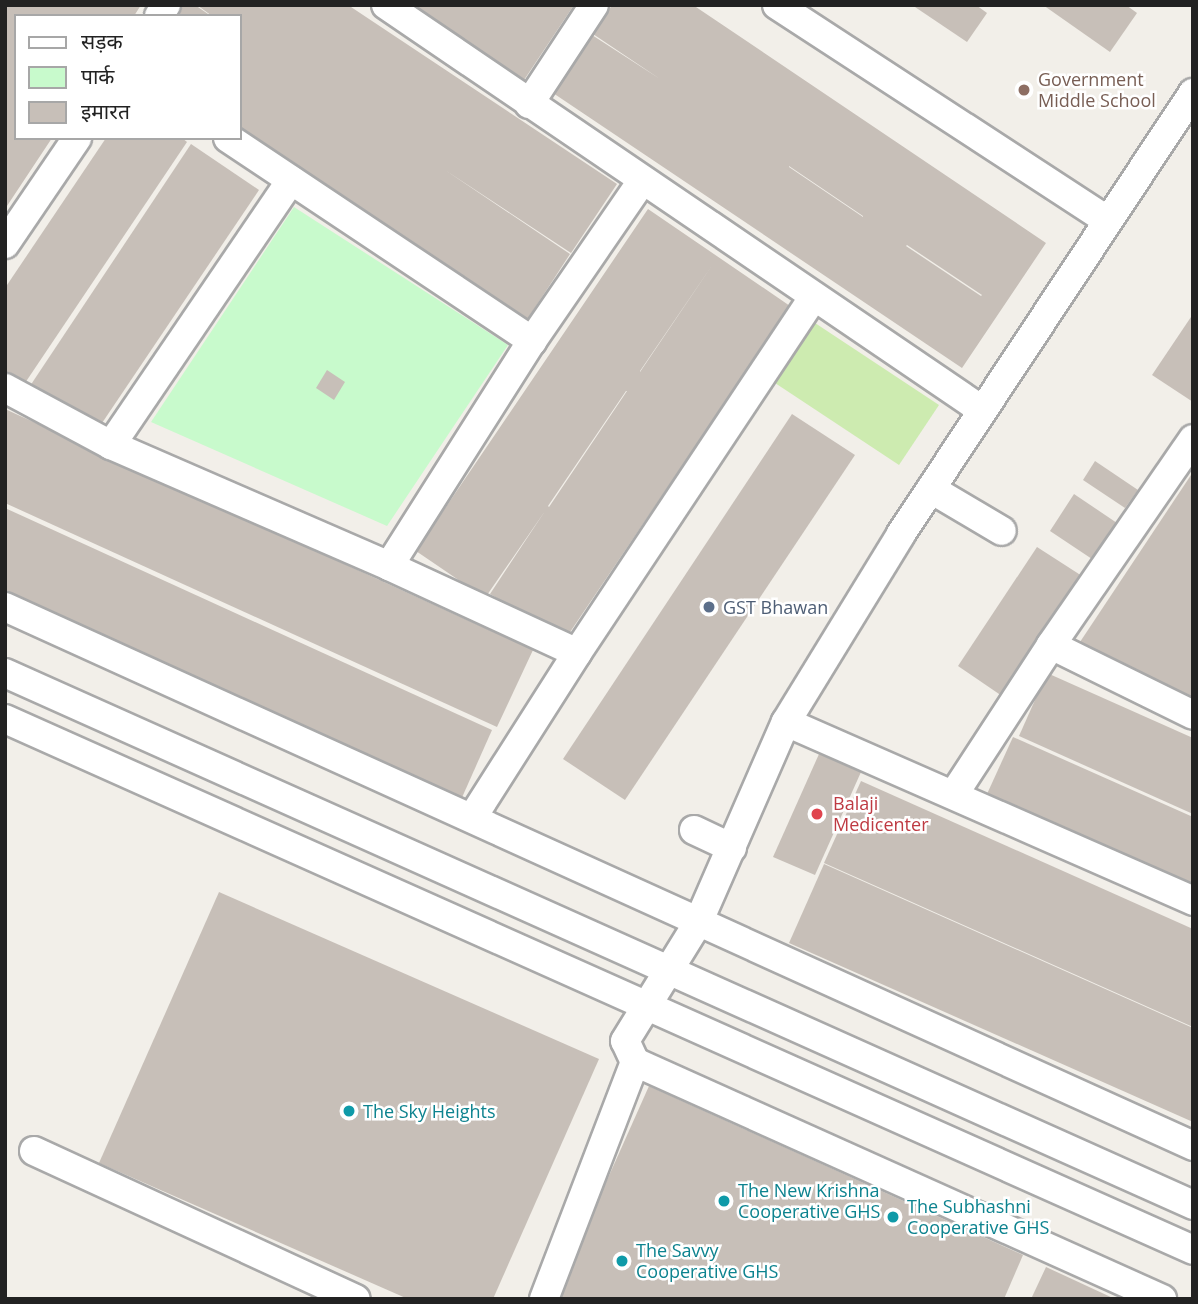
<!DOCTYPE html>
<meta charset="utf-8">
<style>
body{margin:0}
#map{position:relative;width:1198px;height:1304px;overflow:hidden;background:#f2efe9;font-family:"Open Sans","Noto Sans Devanagari",sans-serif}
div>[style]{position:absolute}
.grass>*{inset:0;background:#cdebb0}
.park>*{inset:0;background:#c8facc}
.building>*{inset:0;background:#c7bfb8}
.roads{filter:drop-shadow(2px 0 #a9a9a9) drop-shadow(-2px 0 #a9a9a9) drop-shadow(0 2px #a9a9a9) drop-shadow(0 -2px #a9a9a9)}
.minor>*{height:28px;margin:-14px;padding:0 14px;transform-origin:14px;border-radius:14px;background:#fff}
.dots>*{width:19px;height:19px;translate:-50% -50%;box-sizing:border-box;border:4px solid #fff;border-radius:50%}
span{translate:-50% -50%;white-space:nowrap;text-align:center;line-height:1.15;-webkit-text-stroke:5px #fff;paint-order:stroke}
.education-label{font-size:18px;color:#785e54}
.left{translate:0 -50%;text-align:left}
.service-label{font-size:18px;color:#4e5e75}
.health-label{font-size:18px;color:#be3a42}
.culture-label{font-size:18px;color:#0d838f}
.frame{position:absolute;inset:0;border:7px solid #222;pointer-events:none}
.legend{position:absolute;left:14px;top:14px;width:228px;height:126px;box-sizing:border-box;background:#fff;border:2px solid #a7a7a7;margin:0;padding:9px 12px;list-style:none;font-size:21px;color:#222}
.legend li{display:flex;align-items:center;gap:14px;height:35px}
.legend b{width:35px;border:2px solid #a7a7a7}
</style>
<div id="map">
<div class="grass">
<i style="clip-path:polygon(812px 321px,939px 405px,899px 465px,772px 381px)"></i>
</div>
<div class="park">
<i style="clip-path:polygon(294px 207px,508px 345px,387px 526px,151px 422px)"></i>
</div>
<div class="building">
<i style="clip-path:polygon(5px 5px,141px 5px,134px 16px,16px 16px,16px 138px,52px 138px,5px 209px)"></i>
<i style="clip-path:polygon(181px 5px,195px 5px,211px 16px,174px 16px)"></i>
<i style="clip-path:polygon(197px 5px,348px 5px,617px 184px,571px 253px,445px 170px,570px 254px,525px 323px,240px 134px,240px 16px,212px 16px)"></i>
<i style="clip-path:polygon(412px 5px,574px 5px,524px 80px)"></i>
<i style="clip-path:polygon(evenodd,612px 5px,693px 5px,1046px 243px,962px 368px,553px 93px,592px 35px,660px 79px,593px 34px,612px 5px,789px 166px,863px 216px,863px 217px,789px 167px,789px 166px,612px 5px,907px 245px,982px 295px,981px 296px,906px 246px,907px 245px)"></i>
<i style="clip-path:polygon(912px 5px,976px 5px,987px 13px,967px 42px)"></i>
<i style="clip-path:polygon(1043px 5px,1126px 5px,1137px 13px,1110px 52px)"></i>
<i style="clip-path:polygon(106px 138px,182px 138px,187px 142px,23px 386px,5px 374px,5px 288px)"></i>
<i style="clip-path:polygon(191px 144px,259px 190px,98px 429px,28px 389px)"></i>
<i style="clip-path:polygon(evenodd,648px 209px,790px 306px,566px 638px,490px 594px,545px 511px,485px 598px,416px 551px,648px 209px,713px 264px,640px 372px,640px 371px,713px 264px,648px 209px,626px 391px,627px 391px,549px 507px,548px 506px,626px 391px)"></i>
<i style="clip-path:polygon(1193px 314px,1193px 402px,1152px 375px)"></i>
<i style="clip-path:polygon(327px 370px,345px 382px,334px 400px,316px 388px)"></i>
<i style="clip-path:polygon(5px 409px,533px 650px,497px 727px,5px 503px)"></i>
<i style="clip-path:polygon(792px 414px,855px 455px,625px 800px,563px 759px)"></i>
<i style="clip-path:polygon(1095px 461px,1138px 490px,1125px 508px,1083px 480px)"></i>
<i style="clip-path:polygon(1193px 472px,1193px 702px,1131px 677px,1080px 642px)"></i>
<i style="clip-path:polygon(1074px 494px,1117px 523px,1092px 559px,1050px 531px)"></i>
<i style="clip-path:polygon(5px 508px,492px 730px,460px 802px,5px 594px)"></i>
<i style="clip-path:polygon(1037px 547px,1082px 576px,1002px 696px,958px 666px)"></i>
<i style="clip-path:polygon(1047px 673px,1193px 738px,1193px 814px,1019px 736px)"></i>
<i style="clip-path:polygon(1013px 737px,1193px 817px,1193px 886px,987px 794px)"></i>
<i style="clip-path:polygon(819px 754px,861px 772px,815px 875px,773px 857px)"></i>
<i style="clip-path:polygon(861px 781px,1193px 929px,1193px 1027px,824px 863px)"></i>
<i style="clip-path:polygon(824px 864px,1193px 1028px,1193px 1122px,789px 943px)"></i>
<i style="clip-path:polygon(219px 892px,599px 1059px,493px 1299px,408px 1299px,99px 1163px)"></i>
<i style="clip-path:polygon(649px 1086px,1023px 1255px,1004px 1299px,554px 1299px)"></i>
<i style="clip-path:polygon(1046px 1267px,1115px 1299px,1031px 1299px)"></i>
</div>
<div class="roads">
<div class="minor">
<i style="left:386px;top:5px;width:721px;rotate:34.2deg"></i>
<i style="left:777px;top:5px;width:395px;rotate:33.1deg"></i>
<i style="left:159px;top:16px;width:13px;rotate:-58deg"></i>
<i style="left:529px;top:104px;width:118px;rotate:-56.7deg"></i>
<i style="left:228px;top:138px;width:366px;rotate:33.7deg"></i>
<i style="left:5px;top:244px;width:128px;rotate:-55.8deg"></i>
<i style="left:5px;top:388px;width:120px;rotate:28.3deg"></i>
<i style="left:111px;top:445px;width:303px;rotate:23.5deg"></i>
<i style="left:389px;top:566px;width:207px;rotate:24.8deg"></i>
<i style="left:111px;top:445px;width:320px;rotate:-55.8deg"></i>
<i style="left:931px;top:489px;width:82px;rotate:30.6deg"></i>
<i style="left:389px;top:566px;width:267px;rotate:-57.6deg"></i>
<i style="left:532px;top:341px;width:194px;rotate:-55.5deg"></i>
<i style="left:5px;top:607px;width:1305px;rotate:24.4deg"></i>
<i style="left:1051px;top:645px;width:158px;rotate:26.2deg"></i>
<i style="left:5px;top:673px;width:1302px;rotate:24.12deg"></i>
<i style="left:5px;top:719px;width:1301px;rotate:24.08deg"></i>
<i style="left:786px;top:722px;width:445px;rotate:23.7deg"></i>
<i style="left:954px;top:794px;width:178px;rotate:-56.9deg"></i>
<i style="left:1051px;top:645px;width:250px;rotate:-55.4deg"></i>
<i style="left:472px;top:818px;width:196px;rotate:-57.5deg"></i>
<i style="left:577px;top:653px;width:426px;rotate:-56.4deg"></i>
<i style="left:694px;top:830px;width:42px;rotate:25.3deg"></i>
<i style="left:635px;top:1062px;width:578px;rotate:24.21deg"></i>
<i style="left:34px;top:1151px;width:354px;rotate:24.7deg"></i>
<i style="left:544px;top:1299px;width:254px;rotate:-69deg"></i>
<i style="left:635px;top:1062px;width:23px;rotate:-115deg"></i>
<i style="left:625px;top:1041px;width:139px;rotate:-58.3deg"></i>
<i style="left:698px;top:923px;width:219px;rotate:-66.4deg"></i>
<i style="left:786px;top:722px;width:220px;rotate:-58.5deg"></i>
<i style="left:901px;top:534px;width:529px;rotate:-56.49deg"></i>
</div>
</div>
<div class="dots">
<i style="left:1024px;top:90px;background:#8d6e63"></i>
<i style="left:709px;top:607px;background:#5c6f8a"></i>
<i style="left:817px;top:814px;background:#e0444e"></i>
<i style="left:349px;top:1111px;background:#0f9aa8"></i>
<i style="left:724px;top:1201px;background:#0f9aa8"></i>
<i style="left:893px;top:1217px;background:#0f9aa8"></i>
<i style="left:622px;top:1261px;background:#0f9aa8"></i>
</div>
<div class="education-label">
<span class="left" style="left:1038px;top:90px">Government<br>Middle School</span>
</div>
<div class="service-label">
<span class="left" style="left:723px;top:607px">GST Bhawan</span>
</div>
<div class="health-label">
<span class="left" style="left:833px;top:814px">Balaji<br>Medicenter</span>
</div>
<div class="culture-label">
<span class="left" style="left:363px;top:1111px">The Sky Heights</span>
<span class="left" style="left:738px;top:1201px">The New Krishna<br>Cooperative GHS</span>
<span class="left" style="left:907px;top:1217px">The Subhashni<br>Cooperative GHS</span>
<span class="left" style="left:636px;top:1261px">The Savvy<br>Cooperative GHS</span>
</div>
<div class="frame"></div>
<ul class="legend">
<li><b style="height:9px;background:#fff"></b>सड़क</li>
<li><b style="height:19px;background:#c8facc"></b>पार्क</li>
<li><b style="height:19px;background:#c7bfb8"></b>इमारत</li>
</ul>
</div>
